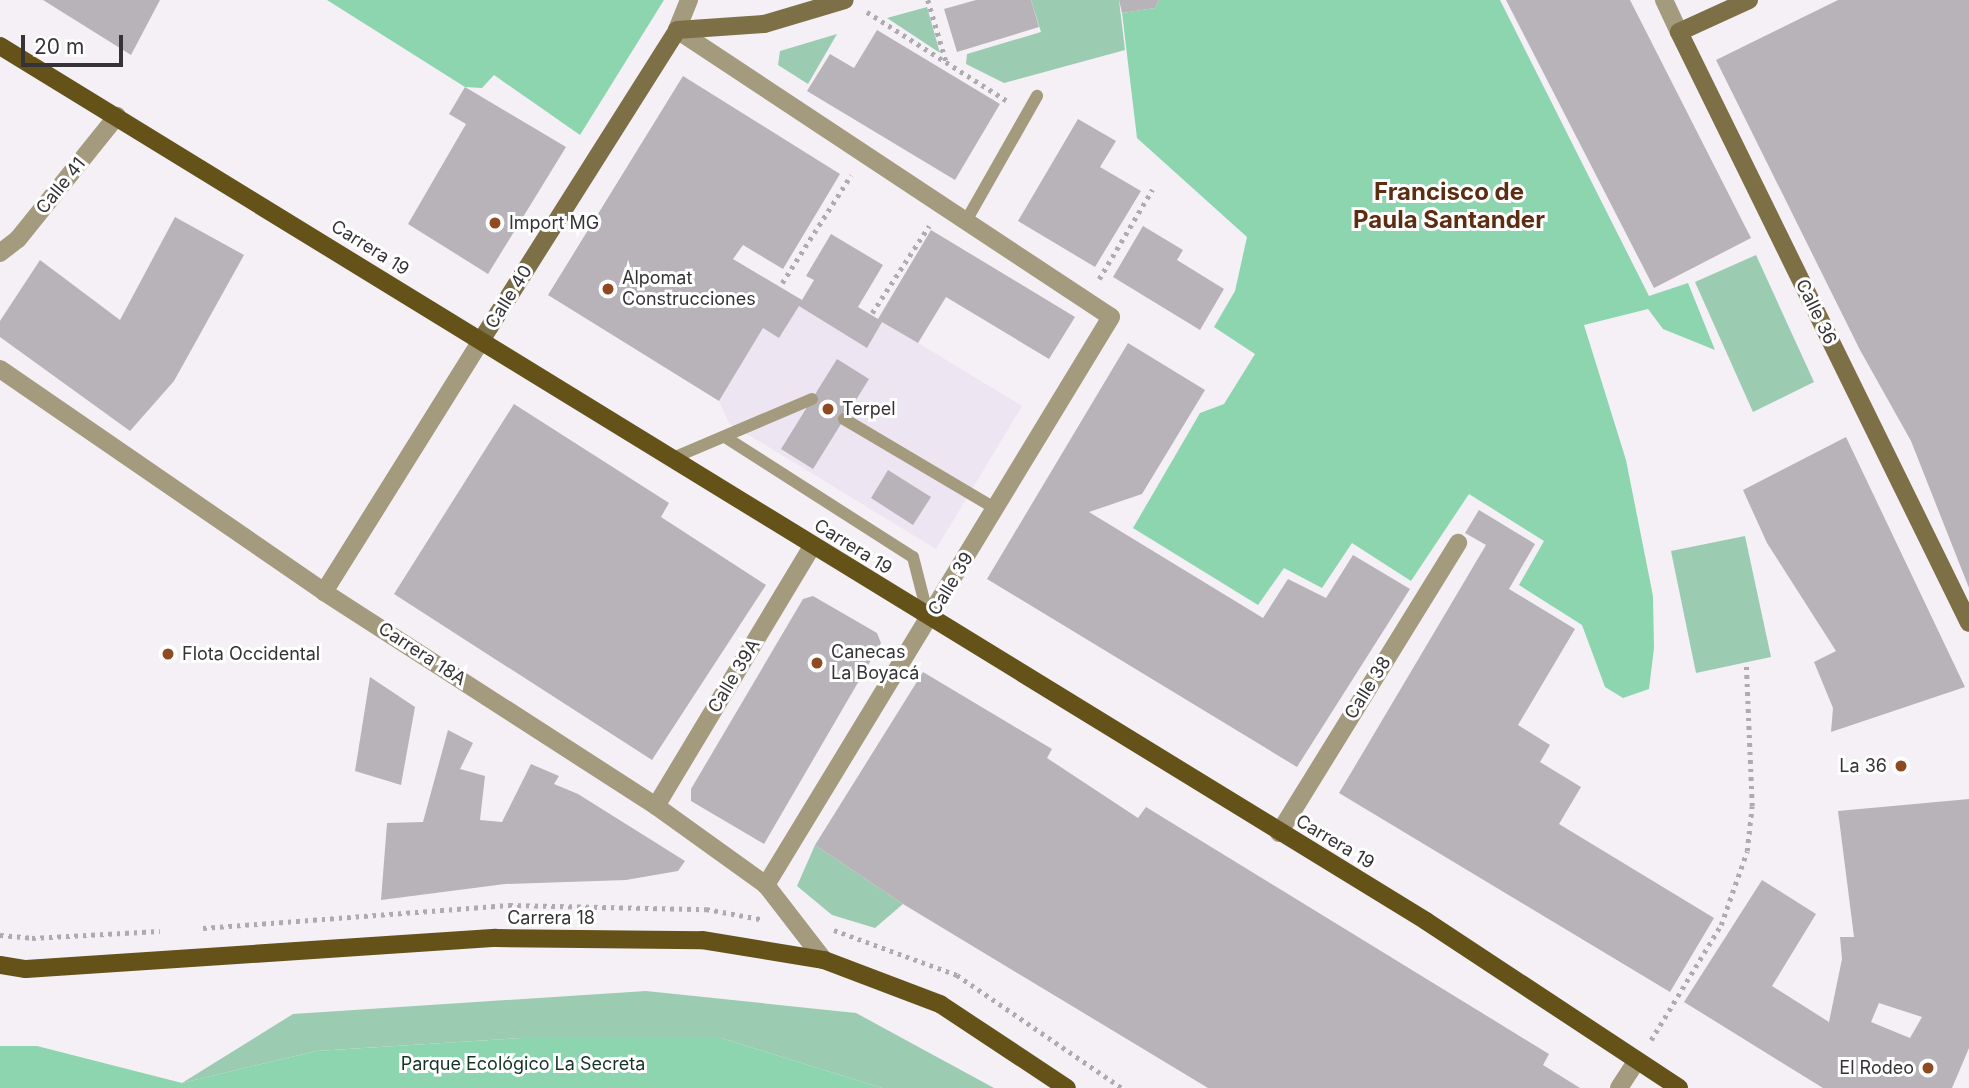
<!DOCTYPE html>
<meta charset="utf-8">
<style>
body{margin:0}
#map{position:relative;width:1969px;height:1088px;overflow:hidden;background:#f4f0f6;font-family:Inter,sans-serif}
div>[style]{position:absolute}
.built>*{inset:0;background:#eee5f2}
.green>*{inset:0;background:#9bccb2}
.forest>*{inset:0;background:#8cd5af}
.building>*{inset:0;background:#b8b3b9}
.path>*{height:4.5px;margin-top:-2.25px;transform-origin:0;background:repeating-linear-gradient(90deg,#aeabb0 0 3.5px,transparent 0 8.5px)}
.lane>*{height:12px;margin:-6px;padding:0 6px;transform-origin:6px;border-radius:6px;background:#a49a7e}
.street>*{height:18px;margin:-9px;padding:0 9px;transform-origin:9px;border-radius:9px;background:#a49a7e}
.secondary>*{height:18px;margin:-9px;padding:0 9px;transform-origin:9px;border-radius:9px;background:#7e7046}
.primary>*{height:18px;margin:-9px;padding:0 9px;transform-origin:9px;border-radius:9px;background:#645219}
.dots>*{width:19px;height:19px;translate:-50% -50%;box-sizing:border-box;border:4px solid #fff;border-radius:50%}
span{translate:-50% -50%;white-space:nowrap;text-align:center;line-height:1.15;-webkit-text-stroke:6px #fff;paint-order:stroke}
.street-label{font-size:18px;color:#353336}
.poi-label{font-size:18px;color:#353336}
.left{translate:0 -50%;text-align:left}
.right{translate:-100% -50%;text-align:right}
.park-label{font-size:18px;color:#143526}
.district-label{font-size:24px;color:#5d2d11;font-weight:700}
.scale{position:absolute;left:21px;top:35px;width:102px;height:32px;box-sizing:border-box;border:4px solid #353336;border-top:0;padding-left:9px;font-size:21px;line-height:24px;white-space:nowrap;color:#353336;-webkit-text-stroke:5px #fff;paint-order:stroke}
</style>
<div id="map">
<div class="built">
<i style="clip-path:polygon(814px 280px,1022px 406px,936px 549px,729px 423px,719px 401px,763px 328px,780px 337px)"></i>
</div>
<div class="green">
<i style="clip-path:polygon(1031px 0,1119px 0,1125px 50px,1004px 83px,966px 64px,967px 54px,1041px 32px)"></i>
<i style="clip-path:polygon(927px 7px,940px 53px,887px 18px)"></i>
<i style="clip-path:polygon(837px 34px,808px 84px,778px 65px,780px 51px)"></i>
<i style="clip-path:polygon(1756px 255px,1814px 382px,1753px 412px,1695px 282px)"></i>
<i style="clip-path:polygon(1745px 536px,1771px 657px,1696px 673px,1671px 551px)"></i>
<i style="clip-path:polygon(815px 845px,903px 904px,875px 928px,832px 915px,797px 886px)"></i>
<i style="clip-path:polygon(646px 991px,856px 1013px,994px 1088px,882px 1088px,721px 1038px,521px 1038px,316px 1051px,182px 1083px,293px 1014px)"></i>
</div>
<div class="forest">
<i style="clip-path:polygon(327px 0,664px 0,580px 135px,494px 75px,482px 88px,465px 87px)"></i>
<i style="clip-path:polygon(1159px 0,1500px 0,1649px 296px,1688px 283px,1715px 350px,1663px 329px,1648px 309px,1584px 325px,1626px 460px,1653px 596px,1654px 648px,1649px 689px,1623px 698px,1605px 687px,1582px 625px,1519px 585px,1544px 541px,1469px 494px,1411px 581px,1352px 543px,1322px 588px,1284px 568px,1258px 605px,1133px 528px,1200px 413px,1224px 404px,1255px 354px,1214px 327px,1235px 291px,1247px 237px,1137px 138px,1122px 13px,1155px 8px)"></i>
<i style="clip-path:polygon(521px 1038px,721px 1038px,882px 1088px,0 1088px,0 1046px,37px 1046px,182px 1083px,316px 1051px)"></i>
</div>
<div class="building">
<i style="clip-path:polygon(43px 0,160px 0,131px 55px)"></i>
<i style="clip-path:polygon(976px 0,1031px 0,1039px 27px,957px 52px,944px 9px)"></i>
<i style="clip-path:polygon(1119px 0,1159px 0,1155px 8px,1122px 13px)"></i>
<i style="clip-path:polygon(1506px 0,1630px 0,1751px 238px,1654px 288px)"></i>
<i style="clip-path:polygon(1838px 0,1969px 0,1969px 588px,1911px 441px,1860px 350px,1716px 60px)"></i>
<i style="clip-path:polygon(877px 30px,1000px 104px,955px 180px,807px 91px,830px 54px,854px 68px)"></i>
<i style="clip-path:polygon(683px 76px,840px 174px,783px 269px,743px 245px,733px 259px,802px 300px,814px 280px,806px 276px,831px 234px,883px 265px,858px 307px,878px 319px,931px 230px,1075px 317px,1049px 359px,946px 297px,918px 343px,882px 322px,867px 348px,799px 306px,779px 338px,763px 328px,719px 401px,548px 295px)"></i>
<i style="clip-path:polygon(465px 87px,566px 147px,488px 274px,408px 224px,466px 124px,449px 114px)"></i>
<i style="clip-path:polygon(1078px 119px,1116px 141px,1100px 167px,1141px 191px,1095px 267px,1018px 221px)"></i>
<i style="clip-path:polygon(175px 217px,244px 255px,174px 381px,130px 431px,0 337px,0 321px,40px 260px,120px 320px)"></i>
<i style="clip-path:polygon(1143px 226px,1183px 250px,1177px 260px,1224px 289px,1200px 330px,1113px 277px)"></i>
<i style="clip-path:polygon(1128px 343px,1205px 390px,1142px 494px,1089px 512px,1263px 618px,1288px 579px,1326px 598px,1353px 555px,1410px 589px,1297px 767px,987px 579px)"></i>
<i style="clip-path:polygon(837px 359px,869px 379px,813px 469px,781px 449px)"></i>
<i style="clip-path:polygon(514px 404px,669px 503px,661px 517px,766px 585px,652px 760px,394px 594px)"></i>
<i style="clip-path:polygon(1846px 437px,1965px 687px,1831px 732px,1833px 708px,1814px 662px,1836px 651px,1767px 543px,1743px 490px)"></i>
<i style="clip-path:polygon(888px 470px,931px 497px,913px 525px,871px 498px)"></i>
<i style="clip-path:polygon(1479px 510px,1535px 544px,1509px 589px,1575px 629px,1518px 725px,1550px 745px,1540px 762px,1581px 787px,1559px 824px,1714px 918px,1670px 992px,1339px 793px,1486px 545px,1465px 533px)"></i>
<i style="clip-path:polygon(813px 596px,877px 633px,881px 643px,764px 844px,691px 801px,691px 789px,803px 599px)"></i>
<i style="clip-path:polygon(923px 672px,1052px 749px,1047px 758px,1138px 818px,1146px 807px,1549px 1054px,1543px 1065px,1580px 1088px,1208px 1088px,903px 904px,815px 845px)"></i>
<i style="clip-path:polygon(370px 677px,415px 707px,401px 785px,355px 771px)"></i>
<i style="clip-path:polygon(448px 730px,473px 743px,460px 769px,485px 776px,480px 820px,502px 822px,531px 764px,559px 776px,554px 784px,578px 794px,685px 861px,678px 871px,626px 880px,505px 884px,381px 900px,387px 823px,423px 822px)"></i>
<i style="clip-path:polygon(evenodd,1969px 799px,1969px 1048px,1952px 1088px,1823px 1088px,1684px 1002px,1762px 880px,1816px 914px,1772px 986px,1829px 1022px,1842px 959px,1840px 937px,1854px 937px,1838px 811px,1969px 799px,1879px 1003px,1922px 1017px,1910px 1038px,1871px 1022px,1879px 1003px)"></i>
</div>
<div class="path">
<i style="left:928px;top:0;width:64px;rotate:73.6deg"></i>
<i style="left:867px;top:12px;width:166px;rotate:32.4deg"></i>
<i style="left:1099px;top:279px;width:104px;rotate:-59.2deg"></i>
<i style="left:782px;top:283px;width:128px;rotate:-57.4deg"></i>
<i style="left:872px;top:313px;width:104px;rotate:-56.8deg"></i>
<i style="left:203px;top:928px;width:307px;rotate:-4.3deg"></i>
<i style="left:509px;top:905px;width:197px;rotate:1.2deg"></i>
<i style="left:706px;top:909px;width:55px;rotate:10.5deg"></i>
<i style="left:834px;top:930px;width:131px;rotate:20.1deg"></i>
<i style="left:957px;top:975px;width:200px;rotate:34.4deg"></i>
<i style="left:0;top:935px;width:32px;rotate:5deg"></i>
<i style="left:32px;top:938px;width:128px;rotate:-3.1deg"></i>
<i style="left:1651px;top:1040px;width:135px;rotate:-58.7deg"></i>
<i style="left:1721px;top:925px;width:78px;rotate:-70.6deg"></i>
<i style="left:1747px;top:851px;width:45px;rotate:-83.7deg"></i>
<i style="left:1752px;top:806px;width:143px;rotate:-92.4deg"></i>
</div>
<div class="lane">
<i style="left:966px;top:221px;width:144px;rotate:-60.4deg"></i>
<i style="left:844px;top:419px;width:177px;rotate:30.6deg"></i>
<i style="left:725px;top:437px;width:223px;rotate:32.6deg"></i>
<i style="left:913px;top:557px;width:65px;rotate:75.7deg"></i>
<i style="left:673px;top:458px;width:151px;rotate:-23deg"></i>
</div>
<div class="street">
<i style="left:689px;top:0;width:32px;rotate:112deg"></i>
<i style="left:677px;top:30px;width:520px;rotate:33.48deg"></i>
<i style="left:1111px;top:317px;width:665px;rotate:121.27deg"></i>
<i style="left:1664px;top:0;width:35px;rotate:65deg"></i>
<i style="left:0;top:253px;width:23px;rotate:-38deg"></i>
<i style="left:18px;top:239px;width:158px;rotate:-51.2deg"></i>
<i style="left:0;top:369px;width:393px;rotate:34.5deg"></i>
<i style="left:324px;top:592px;width:395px;rotate:32.8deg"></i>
<i style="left:656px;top:806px;width:135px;rotate:35.7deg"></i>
<i style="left:766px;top:885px;width:95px;rotate:52.3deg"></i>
<i style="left:324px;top:592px;width:298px;rotate:-58deg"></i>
<i style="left:656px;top:806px;width:303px;rotate:-59deg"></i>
<i style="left:1279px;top:833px;width:341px;rotate:-58.3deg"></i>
<i style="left:1619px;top:1088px;width:31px;rotate:-57deg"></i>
</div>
<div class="secondary">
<i style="left:1749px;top:0;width:77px;rotate:155.4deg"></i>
<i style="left:1679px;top:32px;width:658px;rotate:63.86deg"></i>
<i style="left:482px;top:339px;width:365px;rotate:-57.7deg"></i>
<i style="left:677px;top:30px;width:87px;rotate:-3.9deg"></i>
<i style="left:764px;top:24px;width:84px;rotate:-16.5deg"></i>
</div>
<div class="primary">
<i style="left:0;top:46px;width:1673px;rotate:31.53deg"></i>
<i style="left:1426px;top:921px;width:303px;rotate:33.4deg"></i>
<i style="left:0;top:965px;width:26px;rotate:9deg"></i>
<i style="left:26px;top:969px;width:471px;rotate:-3.8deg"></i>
<i style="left:496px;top:938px;width:206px;rotate:0.6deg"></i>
<i style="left:702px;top:940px;width:124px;rotate:9.3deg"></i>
<i style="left:824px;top:960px;width:124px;rotate:20.8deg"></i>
<i style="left:940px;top:1004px;width:152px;rotate:33.5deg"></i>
</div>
<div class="dots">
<i style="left:495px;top:223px;background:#904a21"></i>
<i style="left:608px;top:289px;background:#904a21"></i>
<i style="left:828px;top:409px;background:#904a21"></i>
<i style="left:168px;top:654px;background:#904a21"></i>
<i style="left:817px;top:663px;background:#904a21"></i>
<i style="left:1901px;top:766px;background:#904a21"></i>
<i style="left:1928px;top:1068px;background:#904a21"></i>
</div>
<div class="street-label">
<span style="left:61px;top:186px;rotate:-51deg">Calle 41</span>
<span style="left:370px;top:248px;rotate:32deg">Carrera 19</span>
<span style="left:509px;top:297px;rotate:-58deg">Calle 40</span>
<span style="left:1816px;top:312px;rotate:64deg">Calle 36</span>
<span style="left:853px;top:547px;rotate:32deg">Carrera 19</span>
<span style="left:951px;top:584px;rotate:-59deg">Calle 39</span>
<span style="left:422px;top:654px;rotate:33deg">Carrera 18A</span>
<span style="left:734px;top:676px;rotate:-59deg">Calle 39A</span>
<span style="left:1368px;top:688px;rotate:-58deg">Calle 38</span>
<span style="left:1335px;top:842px;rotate:31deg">Carrera 19</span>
<span style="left:551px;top:918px">Carrera 18</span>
</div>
<div class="poi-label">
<span class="left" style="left:509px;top:223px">Import MG</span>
<span class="left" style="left:622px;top:289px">Alpomat<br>Construcciones</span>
<span class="left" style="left:842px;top:409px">Terpel</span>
<span class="left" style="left:831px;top:663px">Canecas<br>La Boyacá</span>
<span class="left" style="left:182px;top:654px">Flota Occidental</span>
<span class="right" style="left:1887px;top:766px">La 36</span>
<span class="right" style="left:1914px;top:1068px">El Rodeo</span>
</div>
<div class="park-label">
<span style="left:523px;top:1064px">Parque Ecológico La Secreta</span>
</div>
<div class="district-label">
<span style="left:1449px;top:206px">Francisco de<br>Paula Santander</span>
</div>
<div class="scale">20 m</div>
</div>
